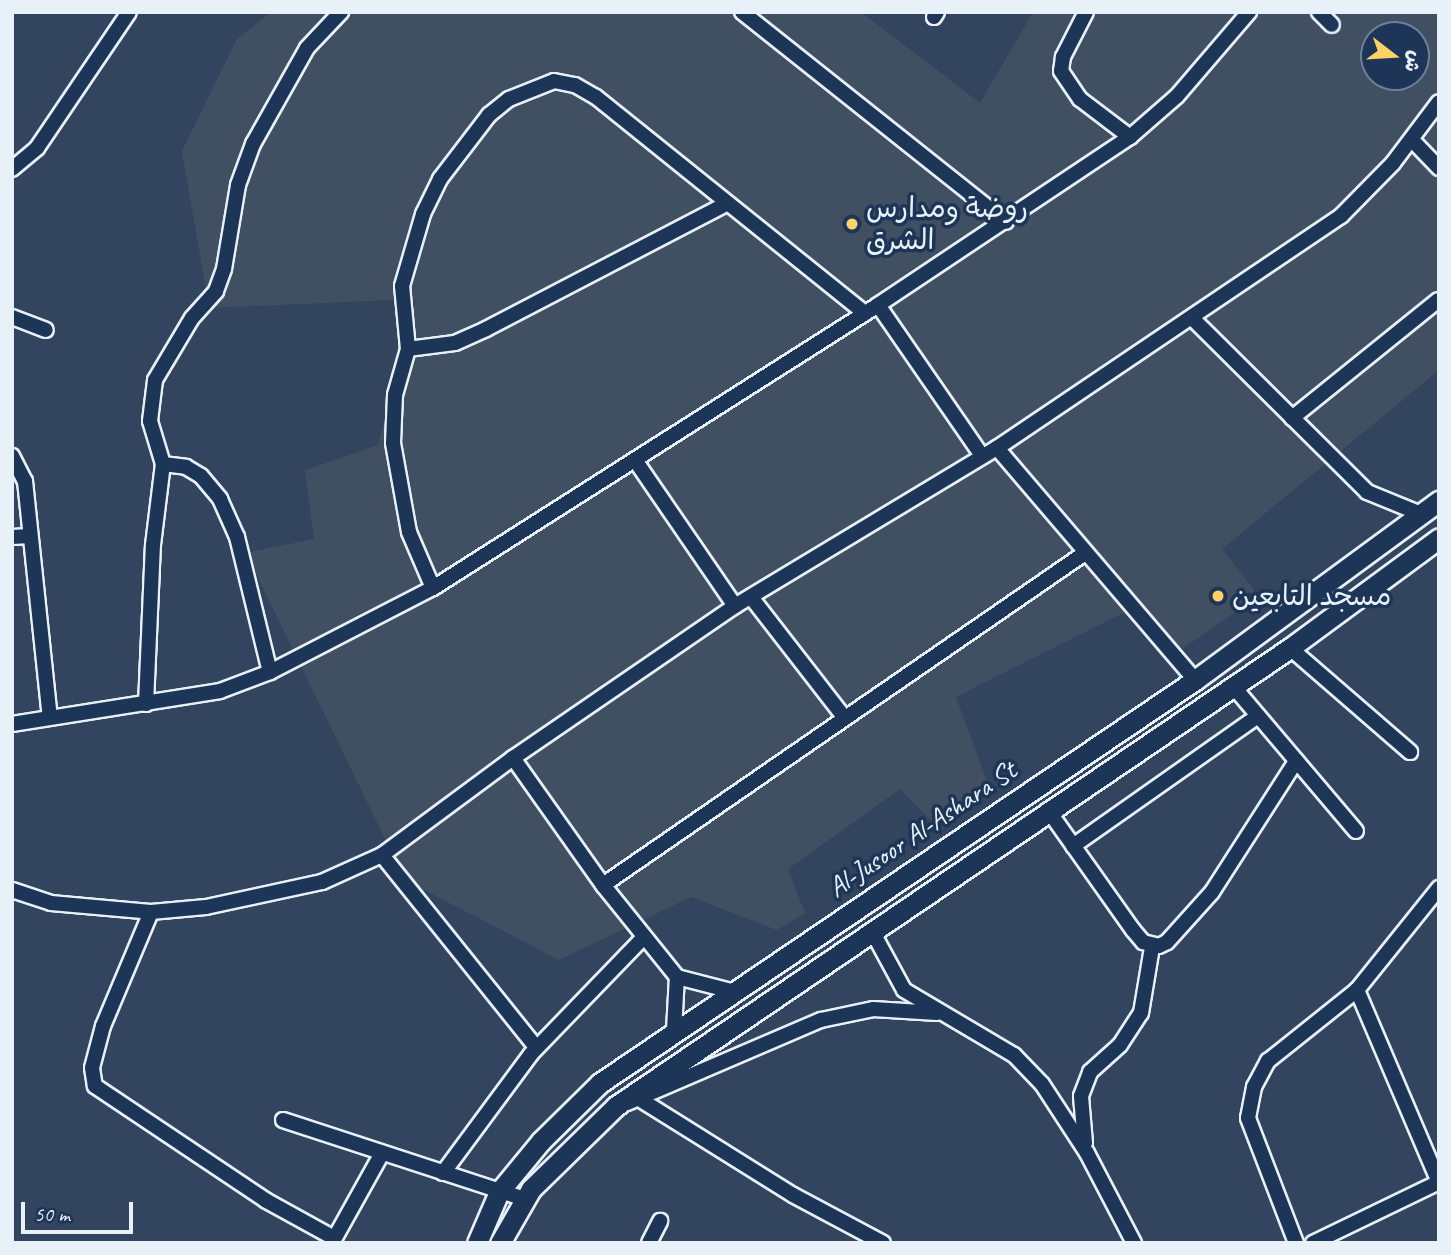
<!DOCTYPE html>
<meta charset="utf-8">
<style>
body{margin:0}
#map{position:relative;width:1451px;height:1255px;overflow:hidden;background:#32445e;font-family:Caveat,"Playpen Sans Arabic",sans-serif}
div>[style]{position:absolute}
.built>*{inset:0;background:#414f63}
.roads{filter:drop-shadow(2px 0 #e8f1f8) drop-shadow(-2px 0 #e8f1f8) drop-shadow(0 2px #e8f1f8) drop-shadow(0 -2px #e8f1f8)}
.minor>*{height:14px;margin:-7px;padding:0 7px;transform-origin:7px;border-radius:7px;background:#1d3557}
.secondary>*{height:19px;margin:-9.5px;padding:0 9.5px;transform-origin:9.5px;border-radius:9.5px;background:#1d3557}
.dots>*{width:19px;height:19px;translate:-50% -50%;box-sizing:border-box;border:4px solid #1d3557;border-radius:50%}
span{translate:-50% -50%;white-space:nowrap;text-align:center;line-height:1.15;-webkit-text-stroke:7px #1d3557;paint-order:stroke}
.poi-label{font-size:28px;color:#e8f1f8}
.left{translate:0 -50%;text-align:left}
.street-label{font-size:28px;color:#e8f1f8}
.frame{position:absolute;inset:0;border:14px solid #e8f1f8;pointer-events:none}
.north{position:absolute;left:1360px;top:21px;width:70px;height:70px;box-sizing:border-box;background:#1d3557;border:2px solid #6e8097;border-radius:50%;rotate:107deg;font-size:19px;font-weight:700;line-height:28px;text-align:center;color:#e8f1f8}
.north::after{content:'';display:block;margin:auto;width:24px;height:32px;background:#ffd166;clip-path:polygon(50% 0,100% 100%,50% 72%,0 100%)}
.scale{position:absolute;left:21px;top:1202px;width:112px;height:32px;box-sizing:border-box;border:4px solid #e8f1f8;border-top:0;padding-left:9px;font-size:21px;line-height:24px;white-space:nowrap;color:#e8f1f8;-webkit-text-stroke:5px #1d3557;paint-order:stroke}
</style>
<div id="map">
<div class="built">
<i style="clip-path:polygon(evenodd,271px 12px,861px 12px,980px 103px,1033px 12px,1439px 12px,1439px 370px,1222px 549px,1259px 596px,1176px 653px,1133px 608px,956px 697px,988px 784px,941px 831px,900px 789px,788px 869px,805px 913px,777px 930px,691px 897px,559px 960px,405px 880px,246px 553px,314px 539px,305px 470px,378px 445px,416px 299px,209px 308px,182px 151px,237px 39px,271px 12px,1374px 35px,1416px 35px,1416px 77px,1374px 77px,1374px 35px)"></i>
</div>
<div class="roads">
<div class="minor">
<i style="left:742px;top:12px;width:337px;rotate:38.5deg"></i>
<i style="left:1086px;top:12px;width:51px;rotate:117.1deg"></i>
<i style="left:1063px;top:57px;width:14px;rotate:98deg"></i>
<i style="left:1061px;top:71px;width:34px;rotate:56deg"></i>
<i style="left:1080px;top:99px;width:63px;rotate:37.2deg"></i>
<i style="left:1319px;top:12px;width:18px;rotate:45deg"></i>
<i style="left:934px;top:17px;width:6px;rotate:-59deg"></i>
<i style="left:1412px;top:140px;width:39px;rotate:46deg"></i>
<i style="left:12px;top:169px;width:33px;rotate:-40deg"></i>
<i style="left:37px;top:148px;width:164px;rotate:-55.9deg"></i>
<i style="left:878px;top:305px;width:183px;rotate:55.4deg"></i>
<i style="left:12px;top:317px;width:36px;rotate:21deg"></i>
<i style="left:1192px;top:318px;width:247px;rotate:44.8deg"></i>
<i style="left:1367px;top:492px;width:58px;rotate:22.2deg"></i>
<i style="left:408px;top:349px;width:47px;rotate:-7.3deg"></i>
<i style="left:455px;top:343px;width:34px;rotate:-24deg"></i>
<i style="left:486px;top:329px;width:268px;rotate:-27.5deg"></i>
<i style="left:1292px;top:418px;width:188px;rotate:-38.9deg"></i>
<i style="left:997px;top:448px;width:305px;rotate:49.5deg"></i>
<i style="left:12px;top:456px;width:28px;rotate:63deg"></i>
<i style="left:25px;top:481px;width:237px;rotate:84deg"></i>
<i style="left:635px;top:460px;width:177px;rotate:55.6deg"></i>
<i style="left:163px;top:464px;width:23px;rotate:7deg"></i>
<i style="left:186px;top:467px;width:17px;rotate:31deg"></i>
<i style="left:201px;top:476px;width:30px;rotate:50deg"></i>
<i style="left:220px;top:499px;width:42px;rotate:65.9deg"></i>
<i style="left:237px;top:537px;width:139px;rotate:76.3deg"></i>
<i style="left:12px;top:537px;width:18px;rotate:-3deg"></i>
<i style="left:433px;top:588px;width:61px;rotate:-113.2deg"></i>
<i style="left:409px;top:532px;width:90px;rotate:-100.2deg"></i>
<i style="left:393px;top:443px;width:48px;rotate:-87.6deg"></i>
<i style="left:395px;top:395px;width:48px;rotate:-74.2deg"></i>
<i style="left:408px;top:349px;width:63px;rotate:-95.4deg"></i>
<i style="left:402px;top:286px;width:75px;rotate:-73.7deg"></i>
<i style="left:423px;top:214px;width:39px;rotate:-64deg"></i>
<i style="left:440px;top:179px;width:81px;rotate:-52.6deg"></i>
<i style="left:489px;top:115px;width:26px;rotate:-39deg"></i>
<i style="left:509px;top:99px;width:48px;rotate:-21.8deg"></i>
<i style="left:554px;top:81px;width:21px;rotate:11deg"></i>
<i style="left:575px;top:85px;width:24px;rotate:30deg"></i>
<i style="left:596px;top:97px;width:345px;rotate:38.8deg"></i>
<i style="left:751px;top:597px;width:153px;rotate:52.2deg"></i>
<i style="left:1290px;top:648px;width:159px;rotate:40.9deg"></i>
<i style="left:1233px;top:686px;width:190px;rotate:49.7deg"></i>
<i style="left:146px;top:704px;width:159px;rotate:-87.5deg"></i>
<i style="left:153px;top:545px;width:82px;rotate:-83deg"></i>
<i style="left:163px;top:464px;width:45px;rotate:-106.8deg"></i>
<i style="left:150px;top:421px;width:41px;rotate:-83deg"></i>
<i style="left:155px;top:380px;width:72px;rotate:-59.2deg"></i>
<i style="left:192px;top:318px;width:36px;rotate:-48deg"></i>
<i style="left:216px;top:291px;width:23px;rotate:-70deg"></i>
<i style="left:224px;top:269px;width:85px;rotate:-80.5deg"></i>
<i style="left:238px;top:185px;width:44px;rotate:-69.9deg"></i>
<i style="left:253px;top:144px;width:110px;rotate:-60.6deg"></i>
<i style="left:307px;top:48px;width:50px;rotate:-46.6deg"></i>
<i style="left:12px;top:724px;width:211px;rotate:-9deg"></i>
<i style="left:220px;top:691px;width:53px;rotate:-20.8deg"></i>
<i style="left:270px;top:672px;width:183px;rotate:-27.3deg"></i>
<i style="left:433px;top:588px;width:527px;rotate:-32.45deg"></i>
<i style="left:878px;top:305px;width:303px;rotate:-33.7deg"></i>
<i style="left:1130px;top:137px;width:62px;rotate:-41.1deg"></i>
<i style="left:1177px;top:96px;width:111px;rotate:-49.4deg"></i>
<i style="left:513px;top:758px;width:156px;rotate:54.7deg"></i>
<i style="left:603px;top:885px;width:118px;rotate:51.2deg"></i>
<i style="left:677px;top:977px;width:56px;rotate:14.5deg"></i>
<i style="left:1048px;top:810px;width:147px;rotate:54.7deg"></i>
<i style="left:1133px;top:930px;width:16px;rotate:50deg"></i>
<i style="left:1143px;top:942px;width:16px;rotate:14deg"></i>
<i style="left:1159px;top:946px;width:9px;rotate:-27deg"></i>
<i style="left:1167px;top:942px;width:67px;rotate:-48deg"></i>
<i style="left:1212px;top:892px;width:156px;rotate:-57.3deg"></i>
<i style="left:1073px;top:846px;width:226px;rotate:-35.1deg"></i>
<i style="left:382px;top:855px;width:246px;rotate:51.3deg"></i>
<i style="left:603px;top:885px;width:585px;rotate:-34.56deg"></i>
<i style="left:12px;top:890px;width:41px;rotate:18.4deg"></i>
<i style="left:51px;top:903px;width:100px;rotate:5.1deg"></i>
<i style="left:151px;top:912px;width:55px;rotate:-5.2deg"></i>
<i style="left:206px;top:907px;width:119px;rotate:-12.2deg"></i>
<i style="left:322px;top:882px;width:66px;rotate:-24.2deg"></i>
<i style="left:382px;top:855px;width:163px;rotate:-36.5deg"></i>
<i style="left:513px;top:758px;width:269px;rotate:-34.4deg"></i>
<i style="left:735px;top:606px;width:306px;rotate:-31.1deg"></i>
<i style="left:997px;top:448px;width:415px;rotate:-34deg"></i>
<i style="left:1341px;top:216px;width:74px;rotate:-45.5deg"></i>
<i style="left:1393px;top:163px;width:76px;rotate:-53deg"></i>
<i style="left:151px;top:912px;width:124px;rotate:112.8deg"></i>
<i style="left:103px;top:1026px;width:43px;rotate:104.7deg"></i>
<i style="left:92px;top:1068px;width:18px;rotate:81deg"></i>
<i style="left:95px;top:1086px;width:205px;rotate:33.8deg"></i>
<i style="left:265px;top:1200px;width:79px;rotate:28.8deg"></i>
<i style="left:872px;top:931px;width:67px;rotate:61.5deg"></i>
<i style="left:904px;top:990px;width:128px;rotate:30.6deg"></i>
<i style="left:1014px;top:1055px;width:40px;rotate:46deg"></i>
<i style="left:1042px;top:1084px;width:82px;rotate:56.9deg"></i>
<i style="left:1087px;top:1153px;width:102px;rotate:62.4deg"></i>
<i style="left:1357px;top:990px;width:209px;rotate:66.9deg"></i>
<i style="left:674px;top:1030px;width:53px;rotate:-86.8deg"></i>
<i style="left:641px;top:1100px;width:179px;rotate:32deg"></i>
<i style="left:793px;top:1195px;width:102px;rotate:28.1deg"></i>
<i style="left:627px;top:1103px;width:211px;rotate:-23.2deg"></i>
<i style="left:821px;top:1020px;width:53px;rotate:-11.9deg"></i>
<i style="left:873px;top:1009px;width:64px;rotate:3.6deg"></i>
<i style="left:283px;top:1120px;width:254px;rotate:18.1deg"></i>
<i style="left:1085px;top:1143px;width:47px;rotate:-94.9deg"></i>
<i style="left:1081px;top:1096px;width:26px;rotate:-69deg"></i>
<i style="left:1090px;top:1072px;width:40px;rotate:-42deg"></i>
<i style="left:1120px;top:1045px;width:38px;rotate:-57deg"></i>
<i style="left:1141px;top:1013px;width:67px;rotate:-80.5deg"></i>
<i style="left:443px;top:1173px;width:148px;rotate:-53.5deg"></i>
<i style="left:531px;top:1054px;width:163px;rotate:-46deg"></i>
<i style="left:332px;top:1243px;width:103px;rotate:-60.9deg"></i>
<i style="left:649px;top:1243px;width:25px;rotate:-63deg"></i>
<i style="left:1296px;top:1243px;width:134px;rotate:-111deg"></i>
<i style="left:1248px;top:1118px;width:32px;rotate:-79deg"></i>
<i style="left:1254px;top:1087px;width:30px;rotate:-62deg"></i>
<i style="left:1268px;top:1061px;width:114px;rotate:-38.6deg"></i>
<i style="left:1357px;top:990px;width:131px;rotate:-51.2deg"></i>
<i style="left:1313px;top:1243px;width:140px;rotate:-25.8deg"></i>
</div>
<div class="secondary">
<i style="left:477px;top:1243px;width:56px;rotate:-66.7deg"></i>
<i style="left:499px;top:1192px;width:66px;rotate:-50.5deg"></i>
<i style="left:541px;top:1141px;width:83px;rotate:-44.5deg"></i>
<i style="left:600px;top:1083px;width:719px;rotate:-34.11deg"></i>
<i style="left:1195px;top:680px;width:303px;rotate:-36.3deg"></i>
<i style="left:500px;top:1243px;width:62px;rotate:-60.1deg"></i>
<i style="left:531px;top:1189px;width:119px;rotate:-44.3deg"></i>
<i style="left:616px;top:1106px;width:815px;rotate:-34.2deg"></i>
<i style="left:1290px;top:648px;width:185px;rotate:-36.4deg"></i>
</div>
</div>
<div class="dots">
<i style="left:852px;top:224px;background:#ffd166"></i>
<i style="left:1218px;top:596px;background:#ffd166"></i>
</div>
<div class="poi-label">
<span class="left" style="left:866px;top:224px">روضة ومدارس<br>الشرق</span>
<span class="left" style="left:1232px;top:596px">مسجد التابعين</span>
</div>
<div class="street-label">
<span style="left:922px;top:829px;rotate:-34deg">Al-Jusoor Al-Ashara St</span>
</div>
<div class="frame"></div>
<div class="north">ش</div>
<div class="scale">50 m</div>
</div>
